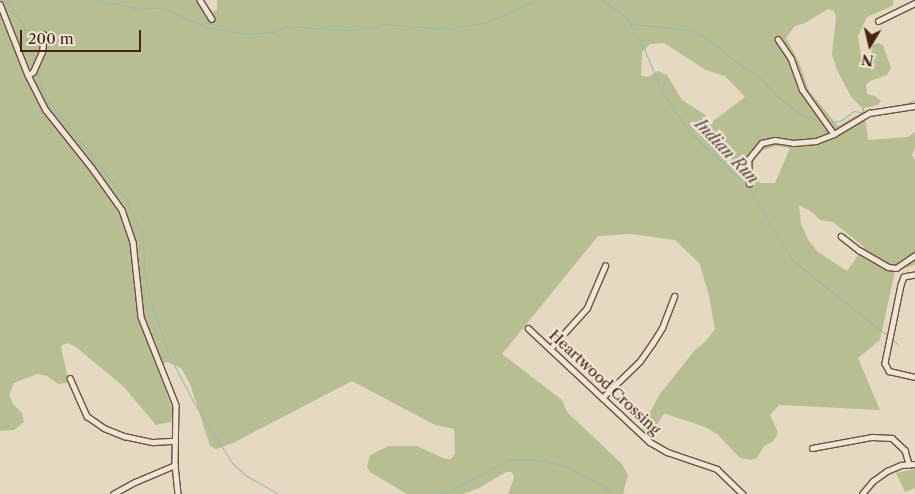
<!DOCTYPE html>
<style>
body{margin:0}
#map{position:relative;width:915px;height:494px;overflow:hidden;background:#e6d9c1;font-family:"Libre Caslon Text",serif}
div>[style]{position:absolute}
.green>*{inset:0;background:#b7bf92}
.stream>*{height:1px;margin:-0.5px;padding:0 0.5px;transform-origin:0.5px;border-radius:0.5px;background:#96bab4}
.roads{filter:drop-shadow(1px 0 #6e503f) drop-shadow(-1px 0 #6e503f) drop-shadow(0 1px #6e503f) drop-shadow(0 -1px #6e503f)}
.minor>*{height:4.5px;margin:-2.25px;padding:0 2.25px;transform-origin:2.25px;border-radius:2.25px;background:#efe6d7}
span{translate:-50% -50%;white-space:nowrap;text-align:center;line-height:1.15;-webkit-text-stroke:4.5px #efe6d7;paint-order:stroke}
.street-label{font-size:15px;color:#462314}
.water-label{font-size:16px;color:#5a493c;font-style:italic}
.north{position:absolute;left:845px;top:20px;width:50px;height:50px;-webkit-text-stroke:4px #efe6d7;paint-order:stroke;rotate:189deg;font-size:14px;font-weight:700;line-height:20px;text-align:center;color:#462314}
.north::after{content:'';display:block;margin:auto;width:18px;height:22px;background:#462314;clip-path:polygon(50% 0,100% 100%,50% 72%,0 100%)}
.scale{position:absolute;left:20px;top:30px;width:121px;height:22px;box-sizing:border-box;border:2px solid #462314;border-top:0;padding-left:6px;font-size:15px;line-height:18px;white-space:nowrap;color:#462314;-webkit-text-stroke:4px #efe6d7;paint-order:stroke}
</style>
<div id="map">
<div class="green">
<i style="clip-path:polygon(evenodd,0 0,200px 0,213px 12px,217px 10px,217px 0,893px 0,894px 5px,867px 17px,858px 36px,863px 68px,871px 62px,872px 45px,879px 43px,883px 45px,891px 68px,887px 75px,870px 81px,866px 85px,867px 94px,875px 96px,881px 101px,878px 105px,864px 108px,868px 140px,908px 137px,915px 132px,915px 148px,912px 155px,915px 160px,915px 265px,895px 271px,880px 340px,858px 358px,880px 410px,779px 405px,770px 415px,777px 430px,777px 436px,772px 442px,764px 446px,757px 458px,751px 460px,740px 458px,717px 434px,705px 427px,666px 414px,663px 415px,651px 435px,648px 434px,643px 430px,644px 423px,660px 394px,695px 350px,706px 341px,715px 329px,709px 296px,700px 264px,675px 240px,630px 234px,598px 236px,502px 354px,562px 400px,567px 412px,622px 464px,628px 475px,623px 494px,508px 494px,514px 478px,512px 472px,506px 472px,479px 488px,463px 494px,407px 494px,370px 472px,367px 467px,370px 455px,389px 446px,417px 446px,445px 459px,451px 459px,455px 454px,454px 429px,435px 425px,352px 381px,233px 443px,216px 449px,210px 446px,190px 384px,181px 368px,168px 362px,156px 365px,173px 410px,171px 422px,156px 425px,123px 386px,76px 347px,68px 343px,62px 345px,61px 348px,68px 377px,67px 383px,58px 384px,47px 376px,37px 374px,14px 383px,9px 395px,13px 404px,22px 413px,24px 422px,14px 430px,0 431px,0 0,828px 9px,834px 11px,836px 17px,832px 54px,837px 70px,852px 98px,862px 108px,862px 112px,838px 126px,809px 91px,799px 62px,786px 38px,795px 26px,805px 23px,828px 9px,0 0,664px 43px,706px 70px,725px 76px,745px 97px,712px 122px,704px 114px,682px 100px,667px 75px,658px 71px,648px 77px,641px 76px,642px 52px,650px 44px,664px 43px,0 0,776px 146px,790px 148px,775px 183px,761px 183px,752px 175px,754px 160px,763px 150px,776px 146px,0 0,799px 205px,812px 212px,820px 220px,833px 222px,864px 247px,847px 271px,818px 252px,809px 241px,801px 224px,799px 205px)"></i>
<i style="clip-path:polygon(915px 469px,915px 488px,905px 492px,896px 473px)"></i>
</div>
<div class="stream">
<i style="left:7px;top:0;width:32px;rotate:58deg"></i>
<i style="left:24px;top:27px;width:9px;rotate:84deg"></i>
<i style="left:25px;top:36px;width:28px;rotate:72deg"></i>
<i style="left:97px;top:0;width:44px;rotate:11.8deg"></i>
<i style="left:140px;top:9px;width:21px;rotate:-5deg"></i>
<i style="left:161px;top:7px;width:49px;rotate:24deg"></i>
<i style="left:206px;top:27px;width:44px;rotate:9.2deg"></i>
<i style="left:249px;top:34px;width:24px;rotate:-5deg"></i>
<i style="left:273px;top:32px;width:14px;rotate:-25deg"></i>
<i style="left:286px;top:26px;width:59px;rotate:3.9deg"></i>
<i style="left:345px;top:30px;width:26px;rotate:-4deg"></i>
<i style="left:371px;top:28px;width:12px;rotate:-20deg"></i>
<i style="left:382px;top:24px;width:64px;rotate:4.5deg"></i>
<i style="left:446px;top:29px;width:42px;rotate:-9.7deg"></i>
<i style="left:487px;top:22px;width:55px;rotate:-23.7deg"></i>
<i style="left:602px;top:0;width:28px;rotate:35deg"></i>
<i style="left:625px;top:16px;width:35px;rotate:59deg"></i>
<i style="left:643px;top:46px;width:50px;rotate:67.6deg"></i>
<i style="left:662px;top:92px;width:51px;rotate:55.4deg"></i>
<i style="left:691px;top:134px;width:76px;rotate:42.3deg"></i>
<i style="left:747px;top:185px;width:87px;rotate:59deg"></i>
<i style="left:792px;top:260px;width:124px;rotate:38.4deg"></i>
<i style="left:631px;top:24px;width:61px;rotate:5.6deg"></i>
<i style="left:692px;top:30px;width:25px;rotate:32deg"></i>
<i style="left:713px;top:43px;width:26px;rotate:40deg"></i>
<i style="left:733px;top:60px;width:31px;rotate:33deg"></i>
<i style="left:759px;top:77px;width:28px;rotate:46deg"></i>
<i style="left:778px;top:97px;width:34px;rotate:37deg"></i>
<i style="left:805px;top:117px;width:12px;rotate:14deg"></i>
<i style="left:36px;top:70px;width:25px;rotate:72deg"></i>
<i style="left:44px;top:94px;width:12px;rotate:59deg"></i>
<i style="left:50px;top:104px;width:123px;rotate:51.3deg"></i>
<i style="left:127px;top:200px;width:42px;rotate:67.7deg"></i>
<i style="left:143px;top:239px;width:29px;rotate:88deg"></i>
<i style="left:144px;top:268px;width:29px;rotate:80deg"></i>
<i style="left:149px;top:297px;width:59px;rotate:71.3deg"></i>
<i style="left:168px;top:353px;width:56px;rotate:62.5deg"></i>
<i style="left:194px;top:403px;width:72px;rotate:57.4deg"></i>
<i style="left:233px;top:464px;width:18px;rotate:41deg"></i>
<i style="left:247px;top:476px;width:36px;rotate:30deg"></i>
<i style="left:895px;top:107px;width:21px;rotate:-19deg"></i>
<i style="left:831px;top:122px;width:9px;rotate:-6deg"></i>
<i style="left:840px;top:121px;width:17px;rotate:-36deg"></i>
<i style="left:854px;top:111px;width:13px;rotate:9deg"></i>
<i style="left:892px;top:340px;width:7px;rotate:34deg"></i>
<i style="left:436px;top:494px;width:11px;rotate:-10deg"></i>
<i style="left:447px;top:492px;width:69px;rotate:-27.7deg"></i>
<i style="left:508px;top:460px;width:20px;rotate:-3deg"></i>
<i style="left:528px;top:459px;width:18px;rotate:6deg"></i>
<i style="left:546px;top:461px;width:22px;rotate:16deg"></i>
<i style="left:567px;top:467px;width:43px;rotate:27.8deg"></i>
<i style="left:605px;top:487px;width:11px;rotate:41deg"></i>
</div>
<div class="roads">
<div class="minor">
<i style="left:200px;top:0;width:22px;rotate:58deg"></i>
<i style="left:0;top:4px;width:76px;rotate:68.5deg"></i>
<i style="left:28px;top:75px;width:39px;rotate:63deg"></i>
<i style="left:46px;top:110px;width:74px;rotate:51.6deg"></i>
<i style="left:92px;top:168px;width:52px;rotate:54.5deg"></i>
<i style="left:122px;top:210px;width:34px;rotate:71deg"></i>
<i style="left:133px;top:242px;width:75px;rotate:83.9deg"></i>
<i style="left:141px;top:317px;width:95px;rotate:68.3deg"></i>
<i style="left:176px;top:405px;width:60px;rotate:91deg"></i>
<i style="left:175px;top:465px;width:29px;rotate:84deg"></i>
<i style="left:878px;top:21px;width:41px;rotate:-25.9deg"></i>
<i style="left:778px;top:39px;width:23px;rotate:56deg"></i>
<i style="left:791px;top:58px;width:33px;rotate:70deg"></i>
<i style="left:802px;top:89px;width:55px;rotate:54.6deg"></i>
<i style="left:28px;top:75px;width:6px;rotate:-31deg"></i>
<i style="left:33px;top:72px;width:22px;rotate:-66deg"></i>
<i style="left:42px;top:52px;width:17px;rotate:-83deg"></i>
<i style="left:749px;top:184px;width:24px;rotate:-92deg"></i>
<i style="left:748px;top:160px;width:22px;rotate:-51deg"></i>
<i style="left:762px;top:143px;width:13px;rotate:-13deg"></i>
<i style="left:775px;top:140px;width:18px;rotate:9deg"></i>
<i style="left:793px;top:143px;width:23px;rotate:-5deg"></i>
<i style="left:816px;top:141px;width:19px;rotate:-21deg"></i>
<i style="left:834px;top:134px;width:41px;rotate:-31deg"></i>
<i style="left:869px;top:113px;width:47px;rotate:-8.7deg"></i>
<i style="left:841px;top:236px;width:23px;rotate:38deg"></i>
<i style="left:859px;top:250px;width:34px;rotate:30deg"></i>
<i style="left:889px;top:267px;width:7px;rotate:8deg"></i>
<i style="left:896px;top:268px;width:23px;rotate:-34deg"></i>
<i style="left:915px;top:275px;width:11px;rotate:170deg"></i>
<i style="left:904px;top:277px;width:9px;rotate:111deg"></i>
<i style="left:901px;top:285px;width:80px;rotate:101.6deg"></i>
<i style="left:885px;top:363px;width:9px;rotate:63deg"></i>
<i style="left:889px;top:371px;width:27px;rotate:13deg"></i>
<i style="left:528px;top:328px;width:167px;rotate:43.1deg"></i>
<i style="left:650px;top:442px;width:20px;rotate:30deg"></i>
<i style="left:667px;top:452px;width:53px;rotate:18.8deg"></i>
<i style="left:717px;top:469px;width:36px;rotate:44deg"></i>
<i style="left:550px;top:349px;width:55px;rotate:-47.9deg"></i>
<i style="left:587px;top:308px;width:46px;rotate:-66.8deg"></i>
<i style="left:70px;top:378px;width:42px;rotate:65.9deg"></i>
<i style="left:87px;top:416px;width:21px;rotate:35deg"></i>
<i style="left:104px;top:428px;width:22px;rotate:22deg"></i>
<i style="left:124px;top:436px;width:30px;rotate:12deg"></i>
<i style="left:153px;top:442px;width:22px;rotate:-3deg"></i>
<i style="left:602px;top:398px;width:53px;rotate:-44.2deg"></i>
<i style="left:640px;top:361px;width:21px;rotate:-55deg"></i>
<i style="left:652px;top:344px;width:19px;rotate:-58deg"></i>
<i style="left:662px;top:328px;width:34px;rotate:-69deg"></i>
<i style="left:812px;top:448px;width:61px;rotate:-10.4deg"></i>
<i style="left:872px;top:437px;width:20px;rotate:3deg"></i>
<i style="left:892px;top:438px;width:18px;rotate:43deg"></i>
<i style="left:905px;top:450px;width:15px;rotate:74deg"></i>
<i style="left:113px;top:494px;width:25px;rotate:-29deg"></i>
<i style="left:135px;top:482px;width:43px;rotate:-23deg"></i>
<i style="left:862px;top:494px;width:17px;rotate:-50deg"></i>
<i style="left:873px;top:481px;width:17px;rotate:-36deg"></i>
<i style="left:887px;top:471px;width:15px;rotate:-23deg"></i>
<i style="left:901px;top:465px;width:14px;rotate:-4deg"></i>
</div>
</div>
<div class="street-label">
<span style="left:605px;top:382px;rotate:43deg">Heartwood Crossing</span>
</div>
<div class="water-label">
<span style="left:727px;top:151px;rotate:46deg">Indian Run</span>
</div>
<div class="north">N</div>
<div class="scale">200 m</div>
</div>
